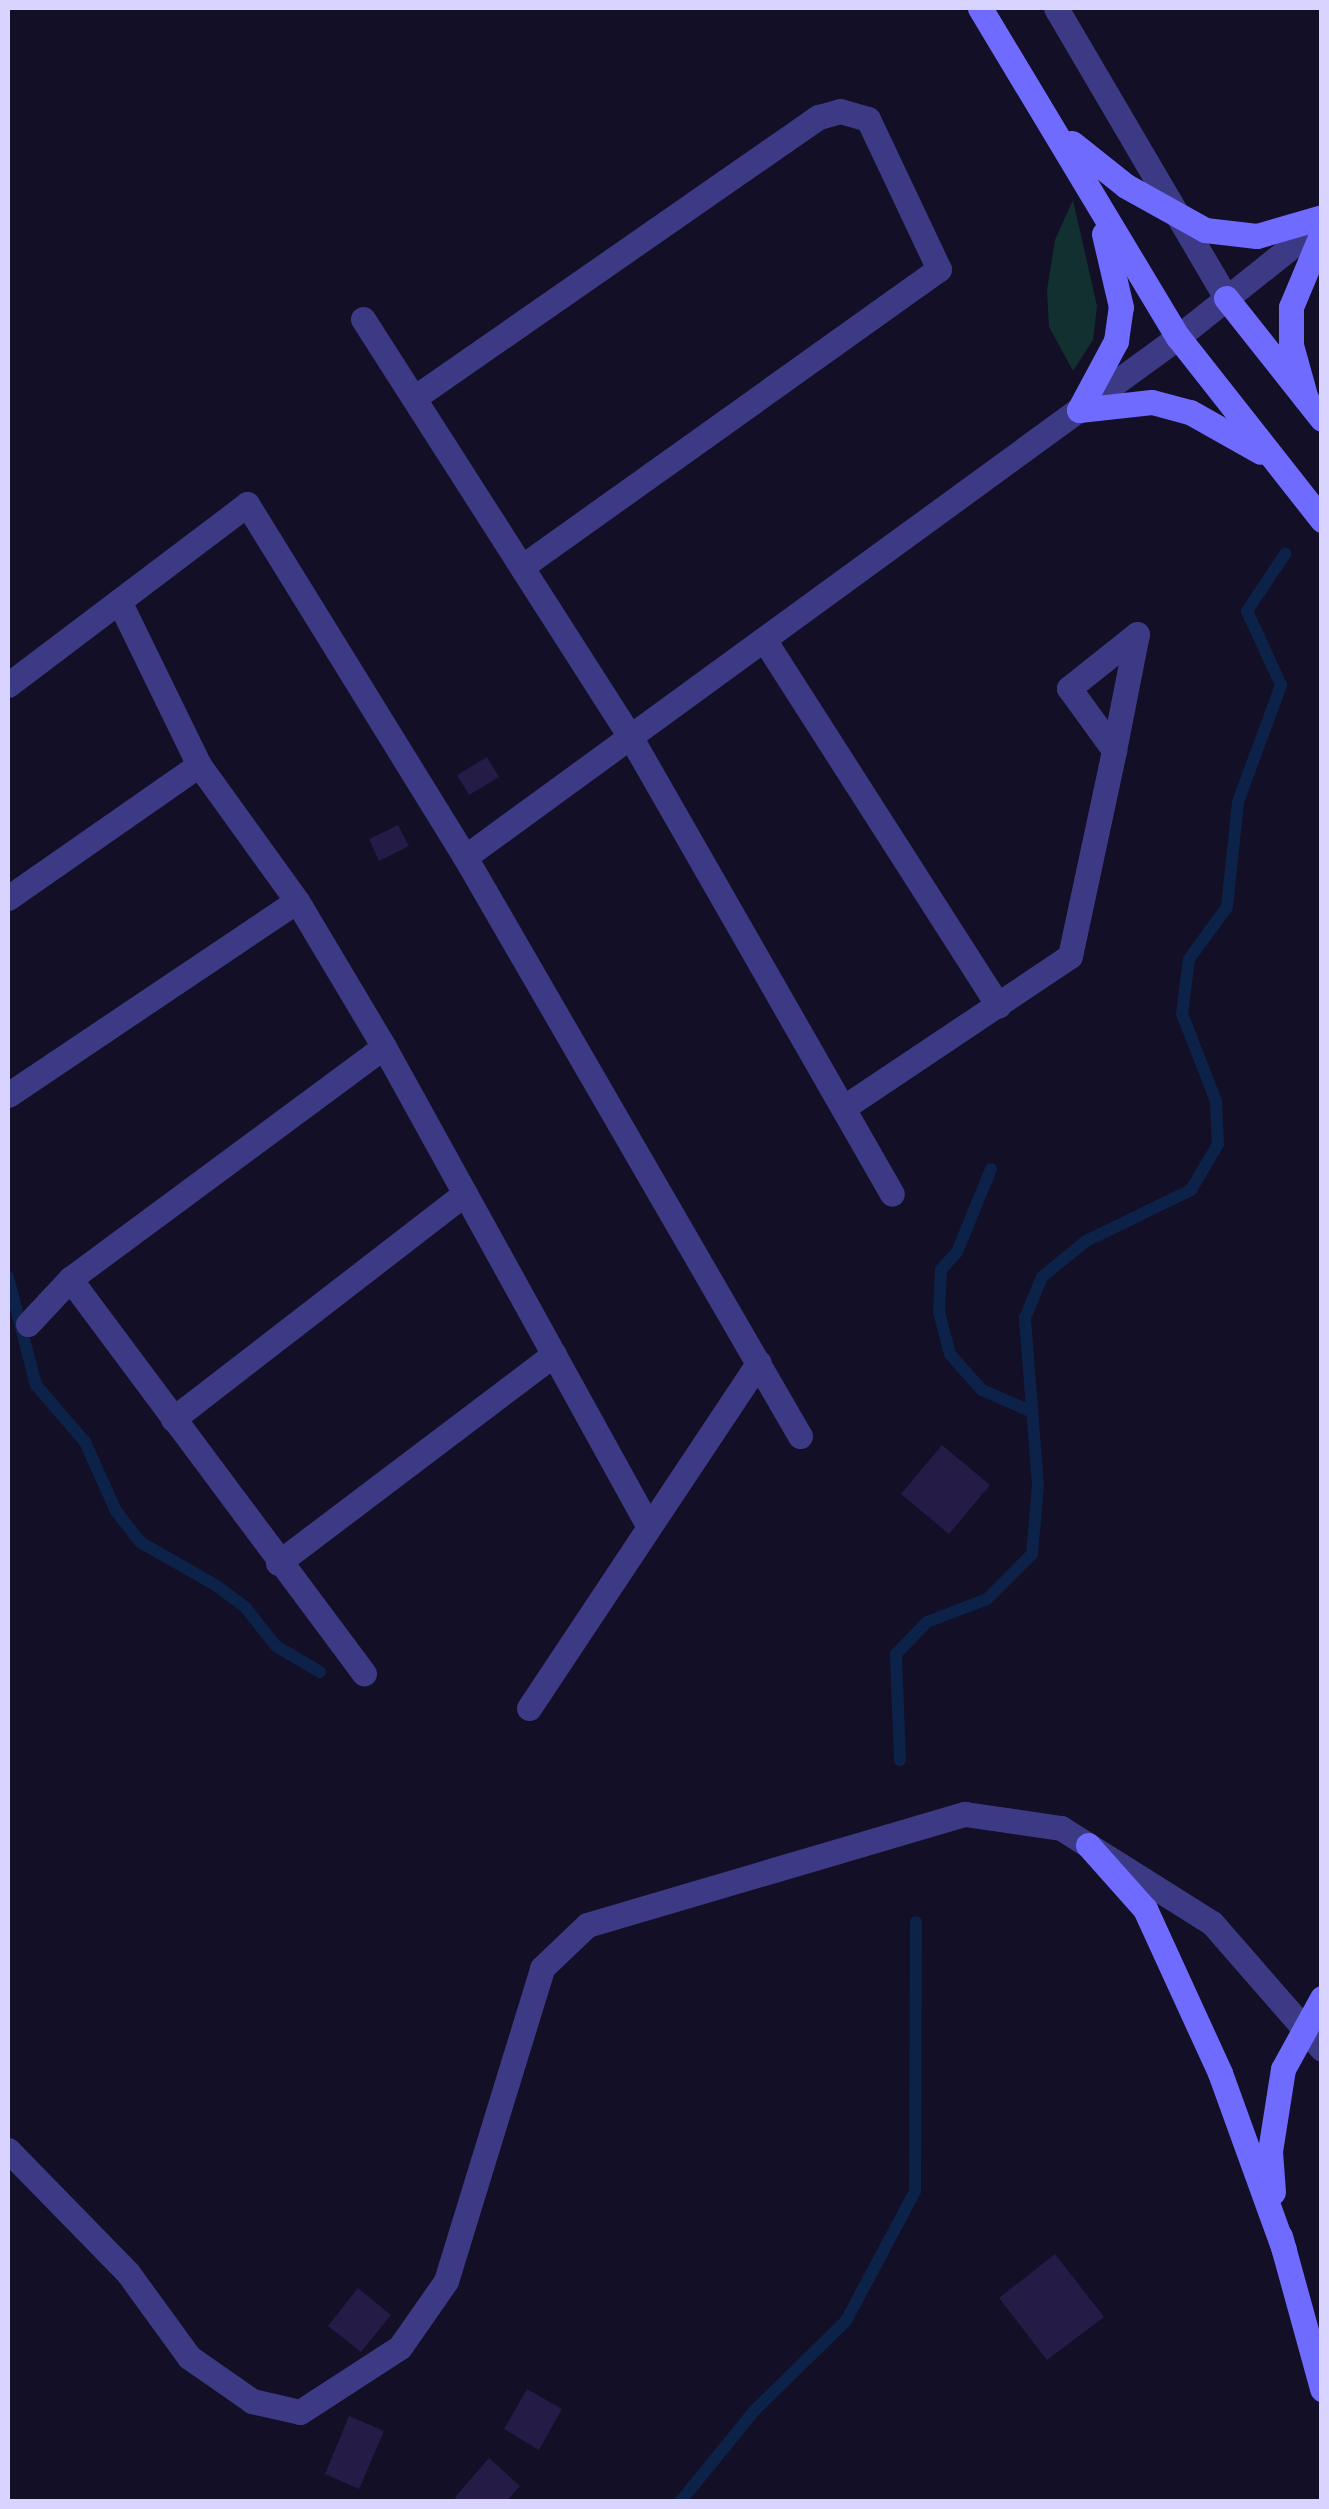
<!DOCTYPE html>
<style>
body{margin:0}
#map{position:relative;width:1329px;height:2509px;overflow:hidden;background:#130f26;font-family:"Fira Sans",sans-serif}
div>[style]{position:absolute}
.green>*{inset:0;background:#12302f}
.stream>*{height:12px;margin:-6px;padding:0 6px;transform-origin:6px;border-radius:6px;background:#0c2248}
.building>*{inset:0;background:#241b47}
.street>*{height:25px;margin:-12.5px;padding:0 12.5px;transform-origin:12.5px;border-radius:12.5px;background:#3d3a85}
.secondary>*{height:25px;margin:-12.5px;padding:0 12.5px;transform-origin:12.5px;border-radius:12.5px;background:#6f6bff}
span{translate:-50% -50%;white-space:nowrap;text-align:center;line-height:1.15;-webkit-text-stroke:8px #130f26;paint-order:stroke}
.frame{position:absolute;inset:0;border:10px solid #d9d4ff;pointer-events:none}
</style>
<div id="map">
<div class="green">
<i style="clip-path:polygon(1073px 200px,1097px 306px,1093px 340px,1073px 371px,1049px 327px,1047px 290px,1055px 240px)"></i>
</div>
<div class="stream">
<i style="left:991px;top:1169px;width:90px;rotate:112.3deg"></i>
<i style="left:957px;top:1252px;width:24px;rotate:132deg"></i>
<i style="left:941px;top:1270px;width:42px;rotate:92.7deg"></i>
<i style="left:939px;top:1312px;width:43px;rotate:75.3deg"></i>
<i style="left:950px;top:1354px;width:48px;rotate:48.4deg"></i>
<i style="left:982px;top:1390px;width:55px;rotate:23.7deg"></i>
<i style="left:8px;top:1277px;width:112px;rotate:75.5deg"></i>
<i style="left:36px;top:1385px;width:75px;rotate:49.3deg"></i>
<i style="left:85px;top:1442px;width:76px;rotate:65.8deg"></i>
<i style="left:116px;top:1511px;width:39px;rotate:52deg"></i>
<i style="left:140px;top:1542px;width:89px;rotate:29.7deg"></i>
<i style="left:217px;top:1586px;width:35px;rotate:37deg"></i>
<i style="left:245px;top:1607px;width:50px;rotate:51.5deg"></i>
<i style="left:276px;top:1646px;width:51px;rotate:30.6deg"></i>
<i style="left:900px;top:1760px;width:106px;rotate:-92.2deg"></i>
<i style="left:896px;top:1654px;width:45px;rotate:-45.9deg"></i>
<i style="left:927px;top:1622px;width:64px;rotate:-21deg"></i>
<i style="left:987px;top:1599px;width:64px;rotate:-45deg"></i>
<i style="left:1032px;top:1554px;width:69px;rotate:-85deg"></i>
<i style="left:1038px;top:1485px;width:168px;rotate:-94.5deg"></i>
<i style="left:1025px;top:1318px;width:44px;rotate:-67.5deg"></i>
<i style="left:1042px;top:1277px;width:57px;rotate:-39.3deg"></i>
<i style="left:1086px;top:1241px;width:117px;rotate:-25.9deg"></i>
<i style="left:1191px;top:1190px;width:53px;rotate:-59.6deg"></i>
<i style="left:1218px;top:1144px;width:43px;rotate:-92.7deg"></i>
<i style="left:1216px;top:1101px;width:93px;rotate:-111.3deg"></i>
<i style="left:1182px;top:1014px;width:55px;rotate:-82.7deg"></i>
<i style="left:1189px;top:959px;width:64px;rotate:-53.8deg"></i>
<i style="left:1227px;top:907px;width:106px;rotate:-84deg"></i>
<i style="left:1238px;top:802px;width:125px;rotate:-69.8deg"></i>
<i style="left:1281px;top:685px;width:81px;rotate:-114.7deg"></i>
<i style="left:1247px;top:611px;width:69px;rotate:-56.3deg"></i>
<i style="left:680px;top:2502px;width:119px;rotate:-50.8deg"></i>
<i style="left:755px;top:2410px;width:127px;rotate:-44.4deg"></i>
<i style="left:846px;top:2321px;width:147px;rotate:-62deg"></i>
<i style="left:915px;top:2191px;width:269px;rotate:-89.8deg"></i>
</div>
<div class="building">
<i style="clip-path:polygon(487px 757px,499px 777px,469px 795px,457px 775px)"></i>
<i style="clip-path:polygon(398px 825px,409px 846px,379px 861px,369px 839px)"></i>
<i style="clip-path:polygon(942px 1445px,990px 1485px,949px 1534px,901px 1494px)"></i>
<i style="clip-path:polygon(1055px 2254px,1104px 2317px,1047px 2360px,999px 2298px)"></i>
<i style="clip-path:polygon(358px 2288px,391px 2315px,361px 2352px,328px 2326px)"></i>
<i style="clip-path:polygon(527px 2389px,562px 2409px,539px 2450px,504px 2429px)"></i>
<i style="clip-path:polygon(349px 2416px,384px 2431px,359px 2489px,325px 2474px)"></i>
<i style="clip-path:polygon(489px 2458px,520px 2486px,506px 2502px,460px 2502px,455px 2497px)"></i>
</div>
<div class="street">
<i style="left:1056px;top:8px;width:336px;rotate:59.6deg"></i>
<i style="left:363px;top:319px;width:497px;rotate:57.4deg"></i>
<i style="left:631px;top:738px;width:525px;rotate:60.21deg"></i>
<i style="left:414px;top:398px;width:493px;rotate:-34.8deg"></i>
<i style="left:819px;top:117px;width:22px;rotate:-16deg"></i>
<i style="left:840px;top:111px;width:29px;rotate:16deg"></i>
<i style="left:868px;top:119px;width:166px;rotate:64.7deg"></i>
<i style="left:939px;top:269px;width:511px;rotate:144.48deg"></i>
<i style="left:119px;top:601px;width:182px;rotate:64deg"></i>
<i style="left:199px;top:765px;width:168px;rotate:54.2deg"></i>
<i style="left:297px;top:901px;width:170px;rotate:59.2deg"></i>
<i style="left:384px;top:1047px;width:548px;rotate:61.1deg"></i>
<i style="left:765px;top:641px;width:433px;rotate:57.4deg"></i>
<i style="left:8px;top:685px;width:300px;rotate:-37.1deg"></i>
<i style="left:247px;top:504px;width:415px;rotate:58.3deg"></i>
<i style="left:465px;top:857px;width:669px;rotate:59.95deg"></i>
<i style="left:465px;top:857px;width:882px;rotate:-36.1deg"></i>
<i style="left:1178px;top:337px;width:184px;rotate:-38.6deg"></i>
<i style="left:8px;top:898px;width:233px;rotate:-34.9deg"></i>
<i style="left:8px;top:1095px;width:348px;rotate:-33.9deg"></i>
<i style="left:843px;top:1108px;width:273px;rotate:-33.8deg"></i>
<i style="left:1070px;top:956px;width:211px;rotate:-77.9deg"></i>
<i style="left:1114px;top:750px;width:118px;rotate:-78.8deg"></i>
<i style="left:1137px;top:634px;width:87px;rotate:141.5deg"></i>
<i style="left:1069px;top:688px;width:77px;rotate:54deg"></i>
<i style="left:70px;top:1279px;width:492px;rotate:53.3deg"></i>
<i style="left:28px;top:1324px;width:62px;rotate:-47deg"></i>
<i style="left:70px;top:1279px;width:390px;rotate:-36.5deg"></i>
<i style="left:173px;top:1419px;width:369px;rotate:-37.7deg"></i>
<i style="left:278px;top:1563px;width:346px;rotate:-37.1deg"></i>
<i style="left:529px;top:1708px;width:415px;rotate:-56.4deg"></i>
<i style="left:8px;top:2150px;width:172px;rotate:45.7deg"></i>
<i style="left:128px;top:2273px;width:104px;rotate:54deg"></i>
<i style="left:189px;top:2357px;width:77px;rotate:34.9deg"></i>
<i style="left:252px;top:2401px;width:49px;rotate:12.9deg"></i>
<i style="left:300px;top:2412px;width:119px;rotate:-33deg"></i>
<i style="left:400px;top:2347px;width:80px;rotate:-55.1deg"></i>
<i style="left:446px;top:2281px;width:327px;rotate:-72.9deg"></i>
<i style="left:542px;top:1968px;width:62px;rotate:-43.7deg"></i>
<i style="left:587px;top:1925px;width:394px;rotate:-16.4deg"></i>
<i style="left:965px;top:1814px;width:97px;rotate:8.3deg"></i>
<i style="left:1061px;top:1828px;width:178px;rotate:32.2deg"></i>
<i style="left:1212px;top:1923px;width:167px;rotate:48.9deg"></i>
</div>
<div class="secondary">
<i style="left:980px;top:8px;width:384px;rotate:59deg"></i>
<i style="left:1178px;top:337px;width:233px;rotate:51.8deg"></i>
<i style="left:1072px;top:143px;width:69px;rotate:38.5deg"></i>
<i style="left:1126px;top:186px;width:90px;rotate:29.1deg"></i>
<i style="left:1205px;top:230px;width:52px;rotate:6.6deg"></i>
<i style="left:1257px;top:236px;width:68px;rotate:-16.3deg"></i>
<i style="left:1226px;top:298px;width:154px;rotate:51.6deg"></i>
<i style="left:1306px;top:399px;width:56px;rotate:-105.5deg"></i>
<i style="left:1291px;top:345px;width:38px;rotate:-90deg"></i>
<i style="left:1291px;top:307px;width:80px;rotate:-67.3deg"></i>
<i style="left:1079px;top:410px;width:78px;rotate:-61.8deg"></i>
<i style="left:1116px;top:341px;width:34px;rotate:-82deg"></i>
<i style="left:1121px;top:307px;width:75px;rotate:-103.1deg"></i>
<i style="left:1079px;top:410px;width:73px;rotate:-6.3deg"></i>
<i style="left:1152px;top:402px;width:39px;rotate:15deg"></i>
<i style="left:1190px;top:412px;width:81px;rotate:29.4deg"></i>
<i style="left:1088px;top:1845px;width:86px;rotate:48.3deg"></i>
<i style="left:1145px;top:1909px;width:180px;rotate:65.4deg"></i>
<i style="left:1220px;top:2073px;width:188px;rotate:70.1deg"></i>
<i style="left:1273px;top:2192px;width:41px;rotate:-94.2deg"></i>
<i style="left:1270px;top:2151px;width:83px;rotate:-81deg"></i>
<i style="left:1283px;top:2069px;width:81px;rotate:-61.2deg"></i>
<i style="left:1280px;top:2236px;width:159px;rotate:74.6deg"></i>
</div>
<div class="frame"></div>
</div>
